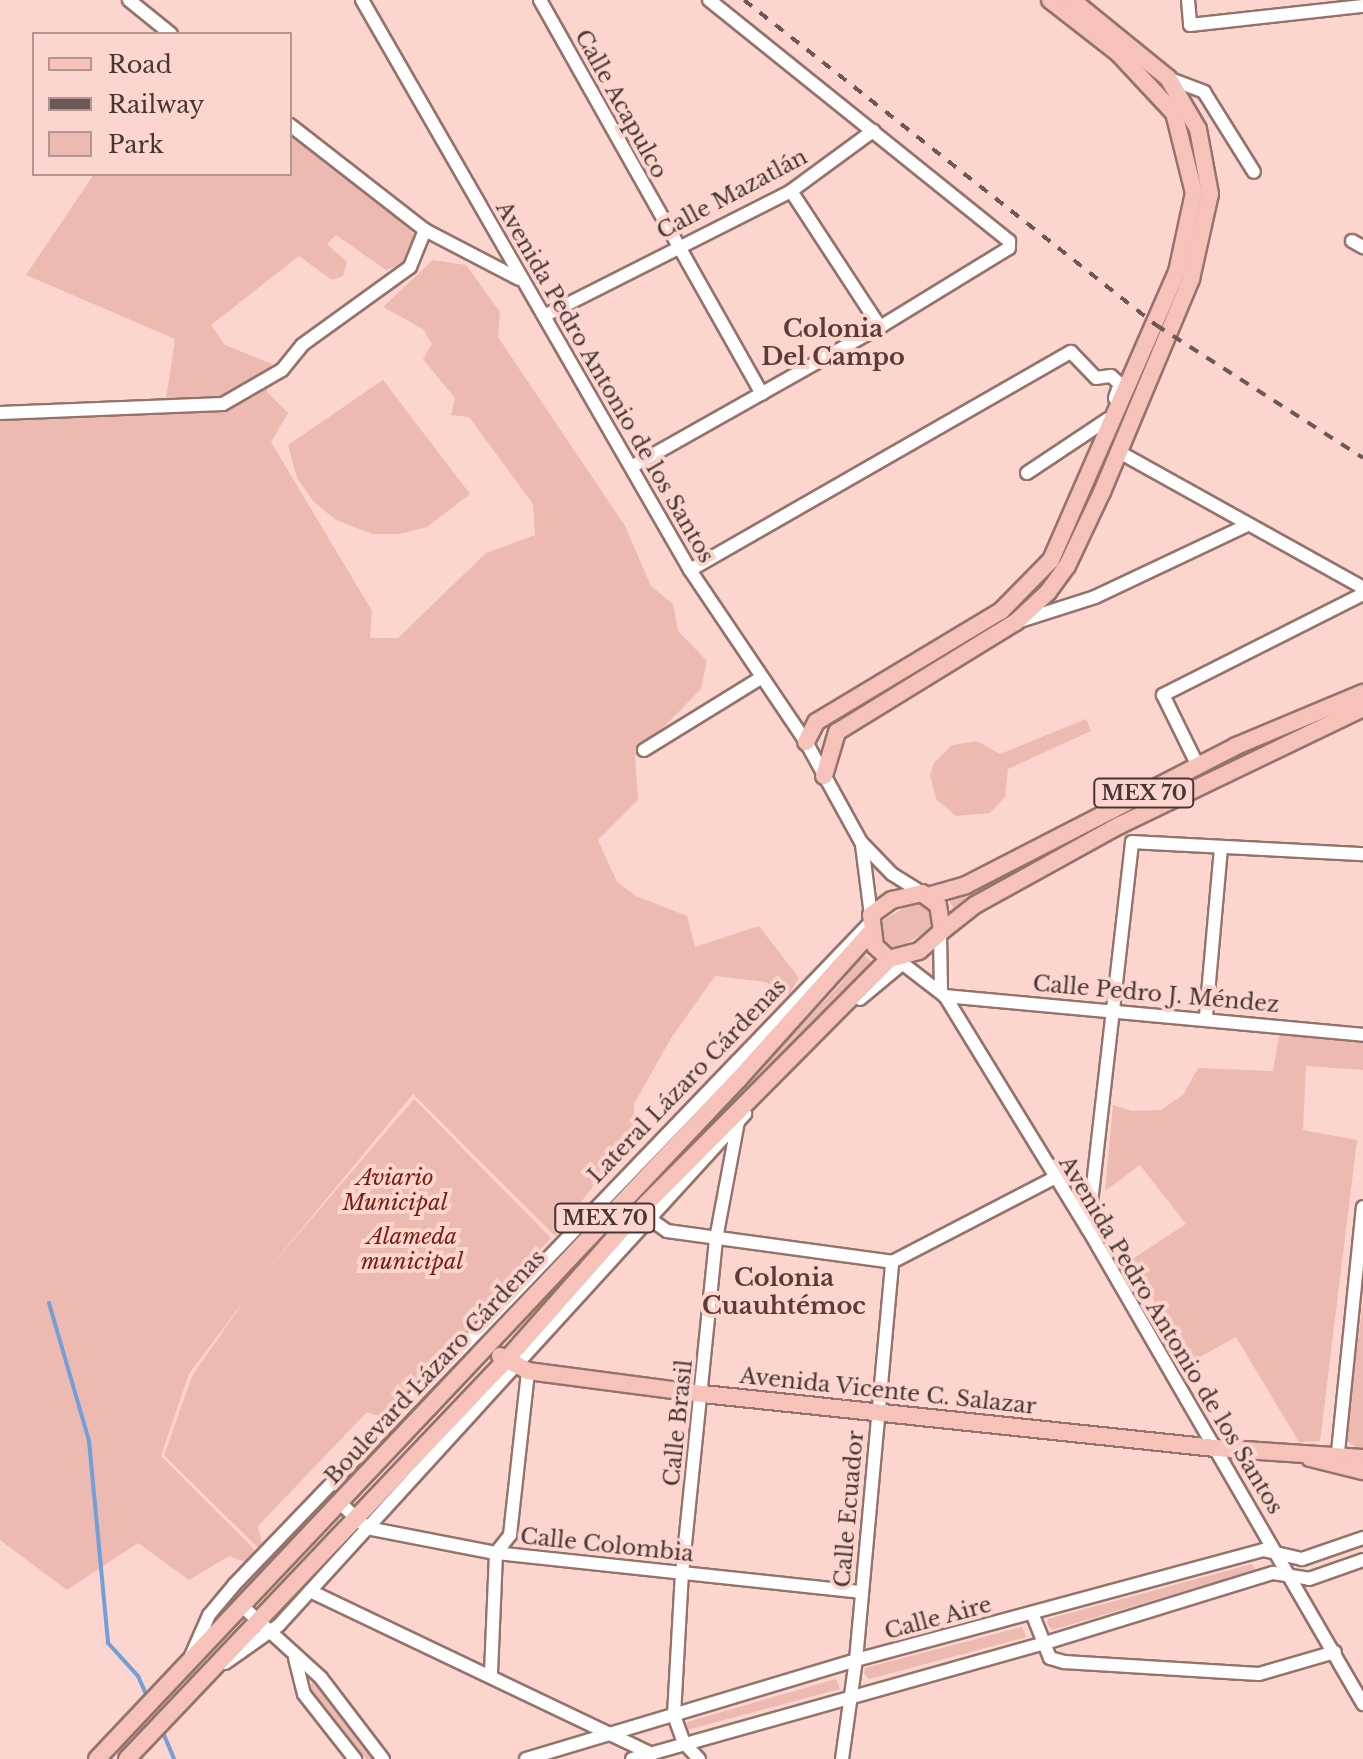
<!DOCTYPE html>
<meta charset="utf-8">
<style>
body{margin:0}
#map{position:relative;width:1363px;height:1759px;overflow:hidden;background:#fbd5ce;font-family:"Libre Baskerville",serif}
div>[style]{position:absolute}
.green>*{inset:0;background:#ecbab1}
.stream>*{height:4px;margin:-2px;padding:0 2px;transform-origin:2px;border-radius:2px;background:#739fd8}
.roads{filter:drop-shadow(2px 0 #94736c) drop-shadow(-2px 0 #94736c) drop-shadow(0 2px #94736c) drop-shadow(0 -2px #94736c)}
.minor>*{height:12px;margin:-6px;padding:0 6px;transform-origin:6px;border-radius:6px;background:#fff}
.major>*{height:16px;margin:-8px;padding:0 8px;transform-origin:8px;border-radius:8px;background:#f6c2b9}
.rail>*{height:4px;margin-top:-2px;transform-origin:0;background:repeating-linear-gradient(90deg,#6c5854 0 10px,transparent 0 20px)}
span{translate:-50% -50%;white-space:nowrap;text-align:center;line-height:1.15;-webkit-text-stroke:8px #fbd5ce;paint-order:stroke}
.shield-label span{padding:2px 6px;background:#fbd5ce;border:2px solid;border-radius:6px;-webkit-text-stroke-width:0}
.shield-label{font-size:20px;color:#463734;font-weight:700}
.street-label{font-size:22px;color:#463734}
.park-label{font-size:22px;color:#791e12;font-style:italic}
.neighbourhood-label{font-size:24px;color:#5a3c36;font-weight:700}
.legend{position:absolute;left:32px;top:32px;width:260px;height:144px;box-sizing:border-box;background:#fbd5ce;border:2px solid #b39690;margin:0;padding:10px 14px;list-style:none;font-size:24px;color:#463734}
.legend li{display:flex;align-items:center;gap:16px;height:40px}
.legend b{width:40px;border:2px solid #b39690}
</style>
<div id="map">
<div class="green">
<i style="clip-path:polygon(290px 131px,370px 192px,420px 240px,407px 263px,386px 270px,336px 235px,327px 244px,347px 262px,343px 276px,332px 280px,299px 256px,211px 325px,225px 345px,272px 364px,267px 392px,288px 413px,271px 442px,372px 611px,370px 638px,398px 638px,486px 553px,535px 535px,533px 504px,469px 417px,451px 415px,455px 398px,423px 359px,432px 344px,423px 329px,383px 307px,433px 260px,466px 265px,500px 312px,498px 337px,625px 526px,651px 586px,673px 604px,678px 631px,707px 661px,701px 689px,635px 756px,638px 800px,598px 840px,617px 882px,636px 896px,687px 916px,695px 947px,759px 926px,799px 978px,789px 994px,766px 982px,715px 976px,671px 1038px,634px 1104px,636px 1130px,555px 1236px,413px 1094px,266px 1272px,414px 1099px,551px 1238px,402px 1399px,381px 1417px,367px 1412px,258px 1526px,262px 1543px,258px 1548px,164px 1455px,192px 1376px,246px 1298px,189px 1374px,161px 1456px,255px 1550px,245px 1562px,229px 1556px,189px 1580px,138px 1543px,67px 1590px,0 1540px,0 413px,165px 406px,175px 339px,26px 275px,94px 174px,290px 174px)"></i>
<i style="clip-path:polygon(383px 380px,470px 494px,427px 527px,400px 534px,372px 534px,336px 520px,314px 502px,297px 478px,288px 445px)"></i>
<i style="clip-path:polygon(1086px 719px,1091px 731px,1008px 769px,1005px 797px,990px 813px,956px 816px,936px 799px,930px 775px,934px 763px,952px 745px,977px 741px,1000px 754px)"></i>
<i style="clip-path:polygon(1189px 776px,1191px 781px,966px 898px,954px 909px,948px 899px)"></i>
<i style="clip-path:polygon(914px 902px,932px 908px,933px 927px,899px 948px,884px 947px,877px 924px)"></i>
<i style="clip-path:polygon(861px 952px,876px 965px,848px 986px,747px 1089px,747px 1083px,843px 981px)"></i>
<i style="clip-path:polygon(1280px 1030px,1363px 1042px,1363px 1070px,1306px 1066px,1303px 1130px,1357px 1140px,1320px 1441px,1299px 1442px,1236px 1337px,1189px 1363px,1131px 1260px,1186px 1224px,1140px 1165px,1105px 1191px,1113px 1105px,1132px 1111px,1161px 1110px,1183px 1095px,1198px 1068px,1273px 1071px)"></i>
<i style="clip-path:polygon(736px 1093px,741px 1097px,521px 1333px,551px 1290px)"></i>
<i style="clip-path:polygon(1363px 1301px,1363px 1453px,1346px 1440px)"></i>
<i style="clip-path:polygon(1252px 1564px,1256px 1570px,1052px 1630px,1047px 1623px,1048px 1619px)"></i>
<i style="clip-path:polygon(1022px 1627px,1026px 1637px,869px 1679px,864px 1673px,865px 1668px)"></i>
<i style="clip-path:polygon(836px 1679px,840px 1689px,687px 1730px,687px 1722px)"></i>
<i style="clip-path:polygon(314px 1680px,320px 1680px,376px 1759px,366px 1759px,309px 1688px)"></i>
</div>
<div class="stream">
<i style="left:49px;top:1303px;width:144px;rotate:73.8deg"></i>
<i style="left:89px;top:1441px;width:203px;rotate:84.6deg"></i>
<i style="left:108px;top:1643px;width:45px;rotate:47.7deg"></i>
<i style="left:138px;top:1676px;width:24px;rotate:66deg"></i>
<i style="left:161px;top:1728px;width:34px;rotate:67deg"></i>
</div>
<div class="roads">
<div class="minor">
<i style="left:129px;top:0;width:54px;rotate:39deg"></i>
<i style="left:362px;top:0;width:658px;rotate:60.08deg"></i>
<i style="left:690px;top:570px;width:207px;rotate:56deg"></i>
<i style="left:806px;top:742px;width:114px;rotate:61.2deg"></i>
<i style="left:861px;top:842px;width:45px;rotate:45.9deg"></i>
<i style="left:892px;top:874px;width:36px;rotate:32deg"></i>
<i style="left:540px;top:0;width:452px;rotate:60.6deg"></i>
<i style="left:1188px;top:0;width:25px;rotate:85deg"></i>
<i style="left:1190px;top:25px;width:174px;rotate:-6.3deg"></i>
<i style="left:1168px;top:78px;width:39px;rotate:21deg"></i>
<i style="left:1204px;top:92px;width:94px;rotate:58deg"></i>
<i style="left:290px;top:125px;width:171px;rotate:37.9deg"></i>
<i style="left:425px;top:230px;width:106px;rotate:27.5deg"></i>
<i style="left:791px;top:191px;width:163px;rotate:56.8deg"></i>
<i style="left:1352px;top:241px;width:13px;rotate:29deg"></i>
<i style="left:546px;top:315px;width:275px;rotate:-26.8deg"></i>
<i style="left:791px;top:191px;width:102px;rotate:-36.2deg"></i>
<i style="left:0;top:413px;width:223px;rotate:-2.3deg"></i>
<i style="left:223px;top:404px;width:68px;rotate:-30deg"></i>
<i style="left:282px;top:370px;width:32px;rotate:-51deg"></i>
<i style="left:302px;top:345px;width:133px;rotate:-35.8deg"></i>
<i style="left:410px;top:267px;width:40px;rotate:-68deg"></i>
<i style="left:1119px;top:452px;width:279px;rotate:29.1deg"></i>
<i style="left:633px;top:466px;width:283px;rotate:-29.4deg"></i>
<i style="left:880px;top:327px;width:151px;rotate:-31.5deg"></i>
<i style="left:1009px;top:248px;width:7px;rotate:-90deg"></i>
<i style="left:1009px;top:241px;width:385px;rotate:-141.2deg"></i>
<i style="left:1027px;top:473px;width:97px;rotate:-33.7deg"></i>
<i style="left:690px;top:570px;width:439px;rotate:-29.8deg"></i>
<i style="left:1071px;top:352px;width:36px;rotate:46deg"></i>
<i style="left:1096px;top:378px;width:15px;rotate:-8deg"></i>
<i style="left:1111px;top:376px;width:12px;rotate:42deg"></i>
<i style="left:1120px;top:384px;width:15px;rotate:110deg"></i>
<i style="left:1020px;top:621px;width:79px;rotate:-17.7deg"></i>
<i style="left:1095px;top:597px;width:166px;rotate:-25.3deg"></i>
<i style="left:644px;top:750px;width:135px;rotate:-31.7deg"></i>
<i style="left:1198px;top:766px;width:79px;rotate:-116.2deg"></i>
<i style="left:1163px;top:695px;width:224px;rotate:-26.8deg"></i>
<i style="left:1132px;top:842px;width:231px;rotate:3deg"></i>
<i style="left:862px;top:845px;width:71px;rotate:82.7deg"></i>
<i style="left:940px;top:934px;width:56px;rotate:89deg"></i>
<i style="left:898px;top:960px;width:59px;rotate:37.5deg"></i>
<i style="left:945px;top:996px;width:273px;rotate:58.5deg"></i>
<i style="left:1088px;top:1229px;width:549px;rotate:59.93deg"></i>
<i style="left:945px;top:996px;width:420px;rotate:5.3deg"></i>
<i style="left:860px;top:999px;width:56px;rotate:-39.9deg"></i>
<i style="left:1206px;top:1016px;width:168px;rotate:-84.9deg"></i>
<i style="left:650px;top:1219px;width:21px;rotate:35deg"></i>
<i style="left:667px;top:1231px;width:227px;rotate:7.8deg"></i>
<i style="left:892px;top:1262px;width:182px;rotate:-27.4deg"></i>
<i style="left:1088px;top:1229px;width:389px;rotate:-83.5deg"></i>
<i style="left:1337px;top:1462px;width:256px;rotate:-84.2deg"></i>
<i style="left:339px;top:1502px;width:38px;rotate:43deg"></i>
<i style="left:367px;top:1528px;width:131px;rotate:11deg"></i>
<i style="left:496px;top:1553px;width:367px;rotate:6.1deg"></i>
<i style="left:310px;top:1591px;width:379px;rotate:25.5deg"></i>
<i style="left:242px;top:1606px;width:107px;rotate:42.3deg"></i>
<i style="left:321px;top:1678px;width:102px;rotate:52.6deg"></i>
<i style="left:1032px;top:1613px;width:48px;rotate:68.2deg"></i>
<i style="left:1050px;top:1658px;width:15px;rotate:16deg"></i>
<i style="left:1064px;top:1662px;width:195px;rotate:3.5deg"></i>
<i style="left:1259px;top:1674px;width:79px;rotate:-16.1deg"></i>
<i style="left:191px;top:1656px;width:45px;rotate:-66.3deg"></i>
<i style="left:209px;top:1615px;width:39px;rotate:-50deg"></i>
<i style="left:234px;top:1585px;width:917px;rotate:-46.15deg"></i>
<i style="left:295px;top:1658px;width:37px;rotate:76deg"></i>
<i style="left:304px;top:1694px;width:83px;rotate:51.9deg"></i>
<i style="left:225px;top:1663px;width:66px;rotate:-35.1deg"></i>
<i style="left:279px;top:1625px;width:692px;rotate:-47.64deg"></i>
<i style="left:491px;top:1673px;width:120px;rotate:-87.6deg"></i>
<i style="left:496px;top:1553px;width:23px;rotate:-52deg"></i>
<i style="left:510px;top:1535px;width:165px;rotate:-83.7deg"></i>
<i style="left:526px;top:1759px;width:345px;rotate:-16.7deg"></i>
<i style="left:856px;top:1660px;width:422px;rotate:-15.1deg"></i>
<i style="left:1263px;top:1550px;width:40px;rotate:13deg"></i>
<i style="left:1302px;top:1559px;width:65px;rotate:-19deg"></i>
<i style="left:632px;top:1759px;width:426px;rotate:-15.7deg"></i>
<i style="left:1042px;top:1644px;width:242px;rotate:-17.1deg"></i>
<i style="left:1273px;top:1573px;width:36px;rotate:9deg"></i>
<i style="left:1309px;top:1579px;width:57px;rotate:-19.4deg"></i>
<i style="left:699px;top:1759px;width:22px;rotate:-133deg"></i>
<i style="left:684px;top:1743px;width:30px;rotate:-110deg"></i>
<i style="left:674px;top:1715px;width:141px;rotate:-86.8deg"></i>
<i style="left:682px;top:1574px;width:337px;rotate:-84.2deg"></i>
<i style="left:716px;top:1239px;width:119px;rotate:-79.4deg"></i>
<i style="left:842px;top:1759px;width:100px;rotate:-82deg"></i>
<i style="left:856px;top:1660px;width:400px;rotate:-84.8deg"></i>
</div>
<div class="major">
<i style="left:806px;top:742px;width:22px;rotate:-63deg"></i>
<i style="left:816px;top:722px;width:216px;rotate:-31deg"></i>
<i style="left:1001px;top:611px;width:71px;rotate:-45.6deg"></i>
<i style="left:1051px;top:560px;width:314px;rotate:-66.4deg"></i>
<i style="left:1177px;top:272px;width:81px;rotate:-77.9deg"></i>
<i style="left:1194px;top:193px;width:82px;rotate:-104deg"></i>
<i style="left:1174px;top:113px;width:82px;rotate:-133deg"></i>
<i style="left:1118px;top:53px;width:86px;rotate:-142.1deg"></i>
<i style="left:824px;top:776px;width:46px;rotate:-73.5deg"></i>
<i style="left:837px;top:732px;width:210px;rotate:-31.6deg"></i>
<i style="left:1016px;top:622px;width:44px;rotate:-43.2deg"></i>
<i style="left:1048px;top:592px;width:32px;rotate:-54deg"></i>
<i style="left:1067px;top:566px;width:82px;rotate:-64.7deg"></i>
<i style="left:1102px;top:492px;width:231px;rotate:-67.3deg"></i>
<i style="left:1191px;top:279px;width:87px;rotate:-77.4deg"></i>
<i style="left:1210px;top:194px;width:66px;rotate:-100.5deg"></i>
<i style="left:1198px;top:129px;width:59px;rotate:-120.5deg"></i>
<i style="left:1168px;top:78px;width:124px;rotate:-140.9deg"></i>
<i style="left:922px;top:893px;width:20px;rotate:37deg"></i>
<i style="left:938px;top:905px;width:26px;rotate:81deg"></i>
<i style="left:942px;top:931px;width:30px;rotate:139deg"></i>
<i style="left:919px;top:951px;width:31px;rotate:165deg"></i>
<i style="left:889px;top:959px;width:19px;rotate:-137deg"></i>
<i style="left:875px;top:946px;width:31px;rotate:-97deg"></i>
<i style="left:871px;top:915px;width:26px;rotate:-36deg"></i>
<i style="left:892px;top:900px;width:31px;rotate:-13deg"></i>
<i style="left:928px;top:896px;width:40px;rotate:-16deg"></i>
<i style="left:966px;top:885px;width:304px;rotate:-27.2deg"></i>
<i style="left:1236px;top:746px;width:138px;rotate:-22.7deg"></i>
<i style="left:942px;top:931px;width:42px;rotate:-38.2deg"></i>
<i style="left:975px;top:905px;width:166px;rotate:-28.9deg"></i>
<i style="left:1120px;top:825px;width:270px;rotate:-25.7deg"></i>
<i style="left:500px;top:1356px;width:32px;rotate:28deg"></i>
<i style="left:528px;top:1371px;width:177px;rotate:7.5deg"></i>
<i style="left:703px;top:1394px;width:515px;rotate:6.02deg"></i>
<i style="left:1215px;top:1448px;width:148px;rotate:3.9deg"></i>
<i style="left:1310px;top:1458px;width:55px;rotate:13.8deg"></i>
<i style="left:97px;top:1759px;width:934px;rotate:-46.65deg"></i>
<i style="left:738px;top:1080px;width:198px;rotate:-48.1deg"></i>
<i style="left:127px;top:1759px;width:552px;rotate:-46.47deg"></i>
<i style="left:507px;top:1359px;width:183px;rotate:-48.5deg"></i>
<i style="left:628px;top:1222px;width:371px;rotate:-45.2deg"></i>
</div>
</div>
<div class="rail">
<i style="left:744px;top:0;width:525px;rotate:38.27deg"></i>
<i style="left:1156px;top:325px;width:246px;rotate:32.7deg"></i>
</div>
<div class="shield-label">
<span style="left:1144px;top:793px">MEX 70</span>
<span style="left:605px;top:1218px">MEX 70</span>
</div>
<div class="street-label">
<span style="left:621px;top:104px;rotate:61deg">Calle Acapulco</span>
<span style="left:732px;top:194px;rotate:-28deg">Calle Mazatlán</span>
<span style="left:605px;top:382px;rotate:60deg">Avenida Pedro Antonio de los Santos</span>
<span style="left:1156px;top:994px;rotate:5deg">Calle Pedro J. Méndez</span>
<span style="left:687px;top:1081px;rotate:-46deg">Lateral Lázaro Cárdenas</span>
<span style="left:1171px;top:1335px;rotate:59deg">Avenida Pedro Antonio de los Santos</span>
<span style="left:435px;top:1367px;rotate:-47deg">Boulevard Lázaro Cárdenas</span>
<span style="left:888px;top:1391px;rotate:6deg">Avenida Vicente C. Salazar</span>
<span style="left:678px;top:1423px;rotate:-84deg">Calle Brasil</span>
<span style="left:849px;top:1509px;rotate:-85deg">Calle Ecuador</span>
<span style="left:607px;top:1545px;rotate:6deg">Calle Colombia</span>
<span style="left:938px;top:1618px;rotate:-15deg">Calle Aire</span>
</div>
<div class="park-label">
<span style="left:395px;top:1190px">Aviario<br>Municipal</span>
<span style="left:412px;top:1249px">Alameda<br>municipal</span>
</div>
<div class="neighbourhood-label">
<span style="left:833px;top:343px">Colonia<br>Del Campo</span>
<span style="left:784px;top:1292px">Colonia<br>Cuauhtémoc</span>
</div>
<ul class="legend">
<li><b style="height:10px;background:#f6c2b9"></b>Road</li>
<li><b style="height:10px;background:#6c5854"></b>Railway</li>
<li><b style="height:22px;background:#ecbab1"></b>Park</li>
</ul>
</div>
